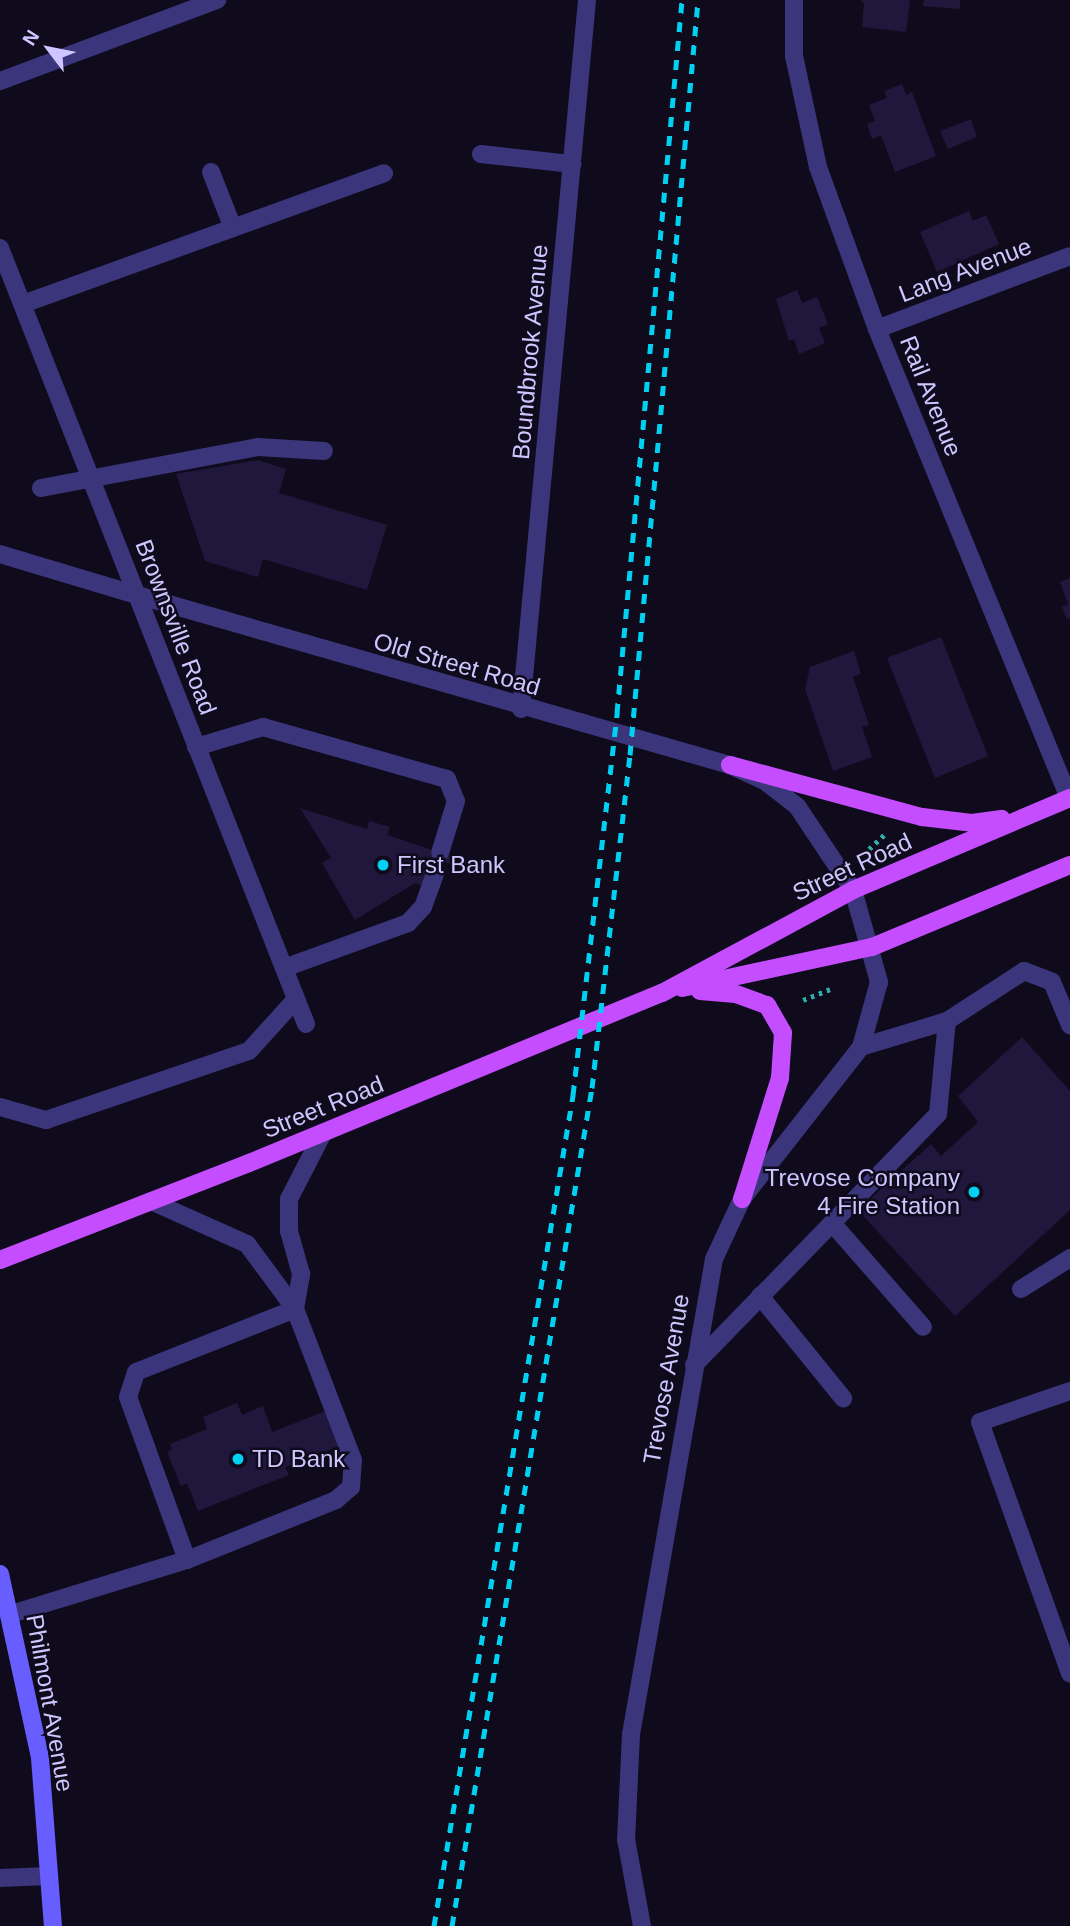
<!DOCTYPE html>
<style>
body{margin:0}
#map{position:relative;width:1070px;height:1926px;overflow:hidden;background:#0f0b1c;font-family:Helvetica,sans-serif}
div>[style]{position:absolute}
.building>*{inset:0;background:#20173d}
.path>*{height:4.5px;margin-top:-2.25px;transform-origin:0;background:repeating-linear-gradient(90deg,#2caeab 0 3.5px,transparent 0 8.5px)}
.service>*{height:18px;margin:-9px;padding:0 9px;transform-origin:9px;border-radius:9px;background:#3b367c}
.minor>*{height:18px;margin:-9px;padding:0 9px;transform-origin:9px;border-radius:9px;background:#3b367c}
.tertiary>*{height:18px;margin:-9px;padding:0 9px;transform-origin:9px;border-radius:9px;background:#3b367c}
.secondary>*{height:18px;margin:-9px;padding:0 9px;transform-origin:9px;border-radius:9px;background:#685dff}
.primary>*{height:18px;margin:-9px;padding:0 9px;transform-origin:9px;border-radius:9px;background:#c44dff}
.rail>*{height:5px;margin-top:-2.5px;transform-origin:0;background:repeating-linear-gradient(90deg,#00d0f1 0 10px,transparent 0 19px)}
.dots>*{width:19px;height:19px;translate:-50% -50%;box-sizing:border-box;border:4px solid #0f0b1c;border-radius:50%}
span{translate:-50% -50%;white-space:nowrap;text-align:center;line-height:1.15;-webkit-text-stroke:5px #0f0b1c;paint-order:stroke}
.street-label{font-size:24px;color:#cfc6ff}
.poi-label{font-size:24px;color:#cfc6ff}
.left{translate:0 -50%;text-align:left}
.right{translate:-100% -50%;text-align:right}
.north{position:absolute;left:14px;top:14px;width:70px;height:70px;-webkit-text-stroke:5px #0f0b1c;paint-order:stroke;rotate:302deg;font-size:19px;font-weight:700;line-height:28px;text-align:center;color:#cfc6ff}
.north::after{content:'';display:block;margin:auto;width:24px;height:32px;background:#cfc6ff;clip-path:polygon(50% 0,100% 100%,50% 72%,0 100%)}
</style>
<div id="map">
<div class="building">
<i style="clip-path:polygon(861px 0,910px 0,906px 32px,862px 27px,864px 4px)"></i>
<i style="clip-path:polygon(924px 0,960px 0,960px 9px,923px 6px)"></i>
<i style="clip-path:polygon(902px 84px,906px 95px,912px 92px,936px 156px,895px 172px,881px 135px,872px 139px,867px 124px,875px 121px,869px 105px,887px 98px,884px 91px)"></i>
<i style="clip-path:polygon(971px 119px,977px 137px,948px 149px,940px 131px)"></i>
<i style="clip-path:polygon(969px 211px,973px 221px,986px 215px,999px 244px,937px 272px,920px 232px)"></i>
<i style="clip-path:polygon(797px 290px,802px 303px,817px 297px,828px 324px,819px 328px,825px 343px,799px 354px,794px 339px,789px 341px,776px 299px)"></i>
<i style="clip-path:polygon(258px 460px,286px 469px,279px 493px,387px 525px,367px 590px,263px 559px,258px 577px,205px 561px,176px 474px)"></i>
<i style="clip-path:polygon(1070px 578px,1070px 618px,1067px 619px,1062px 607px,1068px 604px,1060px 582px)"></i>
<i style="clip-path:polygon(941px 637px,988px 756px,935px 778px,887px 658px)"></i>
<i style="clip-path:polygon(854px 651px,861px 674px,853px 677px,869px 725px,862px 727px,872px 757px,833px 771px,805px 689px,810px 667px)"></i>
<i style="clip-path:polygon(300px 808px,367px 829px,369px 821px,390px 827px,387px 835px,459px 859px,457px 866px,444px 862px,440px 876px,422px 886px,415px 883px,355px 920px,322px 863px,331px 858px)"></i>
<i style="clip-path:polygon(1022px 1037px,1070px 1091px,1070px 1210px,955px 1316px,858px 1210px,931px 1144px,941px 1156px,978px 1122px,958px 1096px)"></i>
<i style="clip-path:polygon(237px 1403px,242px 1415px,263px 1406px,272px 1432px,328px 1410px,342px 1445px,285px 1467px,289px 1475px,198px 1511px,187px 1483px,181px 1486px,167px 1452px,172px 1450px,170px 1444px,207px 1429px,203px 1417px)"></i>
</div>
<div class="path">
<i style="left:869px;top:849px;width:23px;rotate:-43deg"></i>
<i style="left:803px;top:1000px;width:29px;rotate:-22deg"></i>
</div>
<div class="service">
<i style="left:481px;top:154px;width:92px;rotate:6.3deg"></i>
<i style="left:211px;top:172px;width:60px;rotate:68.6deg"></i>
<i style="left:23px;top:304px;width:384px;rotate:-19.9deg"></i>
<i style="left:41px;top:488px;width:221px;rotate:-10.7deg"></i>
<i style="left:258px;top:447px;width:66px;rotate:3.5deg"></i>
<i style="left:196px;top:747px;width:70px;rotate:-16.6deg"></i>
<i style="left:263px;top:727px;width:191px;rotate:15.8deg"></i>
<i style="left:447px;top:779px;width:24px;rotate:68deg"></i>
<i style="left:456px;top:801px;width:54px;rotate:107.1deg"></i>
<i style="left:284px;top:968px;width:132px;rotate:-19.9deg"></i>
<i style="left:408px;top:923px;width:22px;rotate:-47deg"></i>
<i style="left:423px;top:907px;width:35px;rotate:-70deg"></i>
<i style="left:861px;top:1047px;width:90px;rotate:-16.8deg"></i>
<i style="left:947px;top:1021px;width:92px;rotate:-33deg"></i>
<i style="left:1024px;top:971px;width:30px;rotate:21deg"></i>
<i style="left:1052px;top:982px;width:47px;rotate:67.3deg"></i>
<i style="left:0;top:1107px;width:48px;rotate:15.8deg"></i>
<i style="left:46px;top:1120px;width:214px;rotate:-18.8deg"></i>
<i style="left:249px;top:1051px;width:70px;rotate:-47.9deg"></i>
<i style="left:832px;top:1223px;width:152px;rotate:-45.8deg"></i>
<i style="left:938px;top:1114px;width:93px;rotate:-84.5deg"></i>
<i style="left:1021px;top:1289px;width:58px;rotate:-32.3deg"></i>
<i style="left:760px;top:1296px;width:132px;rotate:50.9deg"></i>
<i style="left:295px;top:1309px;width:36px;rotate:-80deg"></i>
<i style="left:301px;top:1274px;width:45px;rotate:-105.6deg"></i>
<i style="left:289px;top:1231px;width:32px;rotate:-90deg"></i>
<i style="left:289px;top:1199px;width:74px;rotate:-62.7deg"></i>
<i style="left:694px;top:1365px;width:198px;rotate:-45.8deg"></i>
<i style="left:832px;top:1223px;width:138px;rotate:48.8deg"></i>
<i style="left:1070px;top:1391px;width:95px;rotate:161deg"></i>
<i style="left:980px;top:1422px;width:267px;rotate:70.3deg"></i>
<i style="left:187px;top:1560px;width:173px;rotate:-109.9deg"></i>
<i style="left:128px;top:1397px;width:26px;rotate:-72deg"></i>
<i style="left:136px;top:1372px;width:171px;rotate:-21.6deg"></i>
<i style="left:11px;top:1614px;width:184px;rotate:-17.1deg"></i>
<i style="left:187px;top:1560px;width:161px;rotate:-21.9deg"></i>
<i style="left:336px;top:1500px;width:20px;rotate:-41deg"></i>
<i style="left:351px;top:1487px;width:27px;rotate:-86deg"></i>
<i style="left:353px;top:1460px;width:162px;rotate:-111deg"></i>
<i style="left:295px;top:1309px;width:81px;rotate:-126.4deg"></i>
<i style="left:247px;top:1244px;width:105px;rotate:-155.9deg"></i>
<i style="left:0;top:1878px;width:48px;rotate:-2.4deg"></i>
</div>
<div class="minor">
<i style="left:794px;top:0;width:56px;rotate:90deg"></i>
<i style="left:794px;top:56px;width:114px;rotate:77.8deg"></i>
<i style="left:818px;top:167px;width:172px;rotate:70deg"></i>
<i style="left:877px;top:329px;width:507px;rotate:67.74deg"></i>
<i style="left:0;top:81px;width:232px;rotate:-20.5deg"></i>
<i style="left:877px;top:329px;width:206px;rotate:-20.7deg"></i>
<i style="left:0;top:554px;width:143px;rotate:16.7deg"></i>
<i style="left:137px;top:595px;width:461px;rotate:68.5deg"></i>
<i style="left:521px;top:709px;width:712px;rotate:-84.68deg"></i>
</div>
<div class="tertiary">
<i style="left:0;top:248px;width:373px;rotate:68.5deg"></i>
<i style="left:137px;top:595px;width:617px;rotate:16deg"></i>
<i style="left:730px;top:765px;width:40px;rotate:25deg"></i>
<i style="left:766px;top:782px;width:39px;rotate:38deg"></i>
<i style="left:797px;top:806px;width:101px;rotate:56.3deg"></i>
<i style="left:853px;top:890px;width:96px;rotate:74.2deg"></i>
<i style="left:879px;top:982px;width:67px;rotate:105.5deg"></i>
<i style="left:861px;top:1047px;width:193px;rotate:128.1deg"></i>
<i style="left:742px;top:1199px;width:66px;rotate:115deg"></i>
<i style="left:714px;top:1259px;width:482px;rotate:99.9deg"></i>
<i style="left:631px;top:1734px;width:105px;rotate:92.7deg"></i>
<i style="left:626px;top:1839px;width:88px;rotate:79.6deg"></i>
</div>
<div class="secondary">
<i style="left:0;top:1574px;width:188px;rotate:77.7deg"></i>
<i style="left:40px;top:1758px;width:169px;rotate:85.6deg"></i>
</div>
<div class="primary">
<i style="left:730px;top:765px;width:199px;rotate:15.2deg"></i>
<i style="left:922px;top:817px;width:50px;rotate:6.8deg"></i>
<i style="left:972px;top:823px;width:30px;rotate:-8deg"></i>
<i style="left:682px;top:988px;width:194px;rotate:-12.2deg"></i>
<i style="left:872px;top:947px;width:214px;rotate:-22.5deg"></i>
<i style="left:700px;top:991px;width:36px;rotate:5deg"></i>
<i style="left:736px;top:994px;width:33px;rotate:20deg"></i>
<i style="left:767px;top:1005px;width:32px;rotate:60deg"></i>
<i style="left:783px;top:1033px;width:45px;rotate:93.8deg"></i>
<i style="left:780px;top:1078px;width:127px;rotate:107.4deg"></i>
<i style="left:0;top:1260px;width:267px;rotate:-21.3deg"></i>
<i style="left:249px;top:1163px;width:447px;rotate:-22.4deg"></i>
<i style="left:662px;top:993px;width:217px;rotate:-28.3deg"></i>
<i style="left:853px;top:890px;width:236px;rotate:-23deg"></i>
</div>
<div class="rail">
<i style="left:434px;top:1926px;width:843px;rotate:-80.5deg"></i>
<i style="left:573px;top:1095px;width:385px;rotate:-83.4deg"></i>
<i style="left:617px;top:713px;width:716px;rotate:-84.79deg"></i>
<i style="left:452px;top:1926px;width:850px;rotate:-80.52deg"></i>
<i style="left:592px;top:1088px;width:335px;rotate:-83.5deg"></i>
<i style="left:630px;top:755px;width:758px;rotate:-84.85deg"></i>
</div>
<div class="dots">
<i style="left:383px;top:865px;background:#00d0f1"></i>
<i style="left:974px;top:1192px;background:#00d0f1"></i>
<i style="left:238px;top:1459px;background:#00d0f1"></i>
</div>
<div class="street-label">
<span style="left:965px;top:270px;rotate:-21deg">Lang Avenue</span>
<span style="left:530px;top:352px;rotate:-85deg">Boundbrook Avenue</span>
<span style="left:931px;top:396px;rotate:68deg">Rail Avenue</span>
<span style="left:176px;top:627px;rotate:69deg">Brownsville Road</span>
<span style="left:457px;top:664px;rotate:16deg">Old Street Road</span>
<span style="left:852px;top:867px;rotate:-25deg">Street Road</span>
<span style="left:323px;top:1107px;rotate:-22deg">Street Road</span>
<span style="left:666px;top:1379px;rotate:-80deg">Trevose Avenue</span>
<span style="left:50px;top:1703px;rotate:80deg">Philmont Avenue</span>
</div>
<div class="poi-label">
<span class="left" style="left:397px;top:865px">First Bank</span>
<span class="right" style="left:960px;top:1192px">Trevose Company<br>4 Fire Station</span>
<span class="left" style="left:252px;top:1459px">TD Bank</span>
</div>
<div class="north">N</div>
</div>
